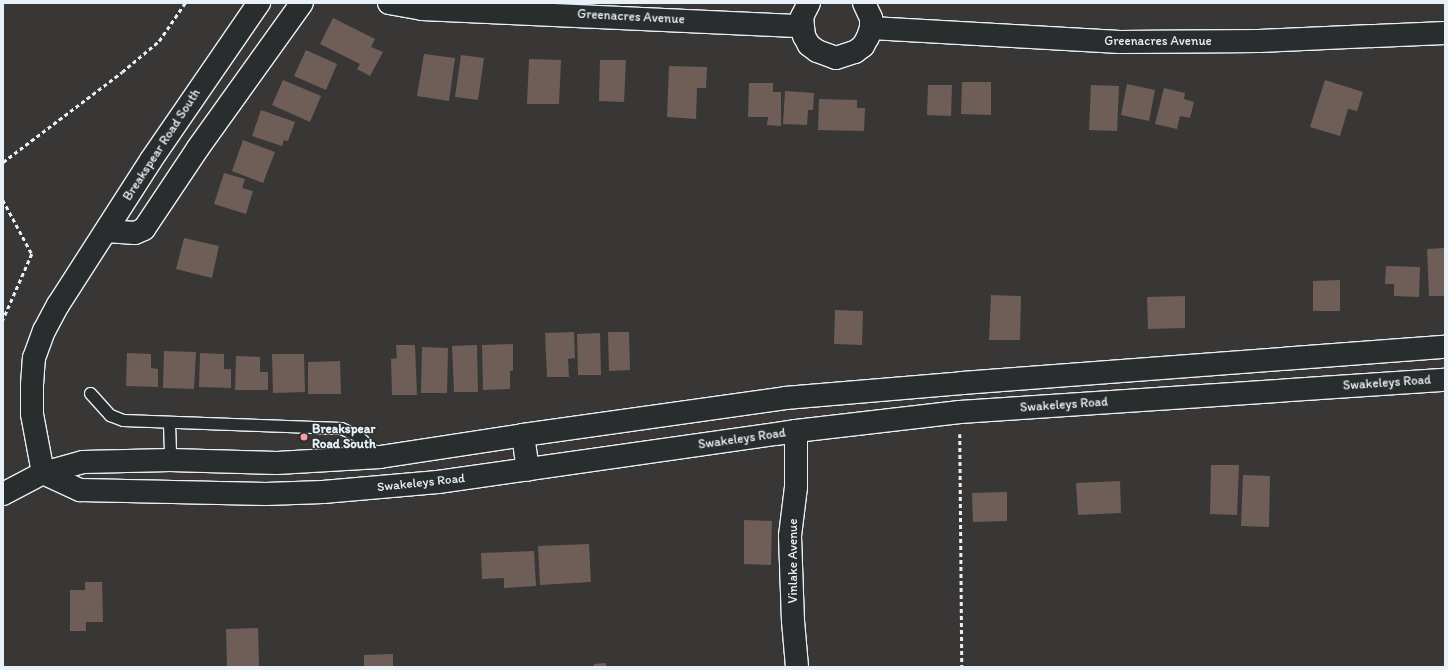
<!DOCTYPE html>
<style>
body{margin:0}
#map{position:relative;width:1448px;height:670px;overflow:hidden;background:#383736;font-family:Itim,sans-serif}
div>[style]{position:absolute}
.building>*{inset:0;background:#6f5e58}
.path>*{height:2.5px;margin-top:-1.25px;transform-origin:0;background:repeating-linear-gradient(90deg,#e8f1f8 0 4px,transparent 0 7px)}
.roads{filter:drop-shadow(1px 0 #e8f1f8) drop-shadow(-1px 0 #e8f1f8) drop-shadow(0 1px #e8f1f8) drop-shadow(0 -1px #e8f1f8)}
.service>*{height:11px;margin:-5.5px;padding:0 5.5px;transform-origin:5.5px;border-radius:5.5px;background:#2a2d2e}
.minor>*{height:22px;margin:-11px;padding:0 11px;transform-origin:11px;border-radius:11px;background:#2a2d2e}
.tertiary>*{height:22px;margin:-11px;padding:0 11px;transform-origin:11px;border-radius:11px;background:#2a2d2e}
.secondary>*{height:22px;margin:-11px;padding:0 11px;transform-origin:11px;border-radius:11px;background:#2a2d2e}
.dots>*{width:11px;height:11px;translate:-50% -50%;box-sizing:border-box;border:2px solid #2a2d2e;border-radius:50%}
span{translate:-50% -50%;white-space:nowrap;text-align:center;line-height:1.15;-webkit-text-stroke:3px #2a2d2e;paint-order:stroke}
.street-label{font-size:13px;color:#e8f1f8}
.poi-label{font-size:13px;color:#e8f1f8;font-weight:700}
.left{translate:0 -50%;text-align:left}
.frame{position:absolute;inset:0;border:4px solid #e8f1f8;pointer-events:none}
</style>
<div id="map">
<div class="building">
<i style="clip-path:polygon(333px 18px,375px 39px,371px 47px,383px 52px,370px 76px,357px 69px,360px 64px,320px 44px)"></i>
<i style="clip-path:polygon(306px 50px,337px 64px,326px 90px,294px 76px)"></i>
<i style="clip-path:polygon(424px 54px,455px 58px,449px 101px,417px 96px)"></i>
<i style="clip-path:polygon(461px 55px,484px 58px,478px 100px,455px 97px)"></i>
<i style="clip-path:polygon(529px 59px,561px 60px,559px 104px,527px 104px)"></i>
<i style="clip-path:polygon(600px 60px,626px 60px,624px 102px,599px 101px)"></i>
<i style="clip-path:polygon(669px 66px,707px 67px,706px 88px,697px 88px,696px 119px,667px 117px)"></i>
<i style="clip-path:polygon(283px 80px,321px 96px,310px 122px,272px 105px)"></i>
<i style="clip-path:polygon(1325px 80px,1363px 92px,1357px 111px,1348px 109px,1340px 136px,1310px 127px)"></i>
<i style="clip-path:polygon(962px 82px,991px 82px,991px 115px,961px 114px)"></i>
<i style="clip-path:polygon(749px 83px,773px 83px,773px 92px,781px 92px,781px 126px,767px 125px,768px 117px,748px 117px)"></i>
<i style="clip-path:polygon(1127px 84px,1155px 90px,1149px 121px,1121px 115px)"></i>
<i style="clip-path:polygon(928px 85px,952px 85px,951px 116px,927px 115px)"></i>
<i style="clip-path:polygon(1091px 85px,1119px 86px,1117px 131px,1089px 130px)"></i>
<i style="clip-path:polygon(1164px 88px,1185px 93px,1184px 99px,1194px 102px,1190px 118px,1180px 116px,1177px 129px,1155px 124px)"></i>
<i style="clip-path:polygon(785px 91px,814px 93px,813px 110px,808px 110px,807px 125px,783px 124px)"></i>
<i style="clip-path:polygon(819px 99px,857px 100px,857px 108px,865px 108px,864px 131px,818px 130px)"></i>
<i style="clip-path:polygon(261px 110px,295px 122px,288px 141px,284px 140px,282px 146px,252px 136px)"></i>
<i style="clip-path:polygon(243px 140px,275px 152px,263px 183px,232px 171px)"></i>
<i style="clip-path:polygon(224px 173px,245px 179px,242px 188px,253px 191px,246px 214px,214px 204px)"></i>
<i style="clip-path:polygon(184px 238px,219px 246px,212px 278px,176px 269px)"></i>
<i style="clip-path:polygon(1445px 248px,1445px 296px,1429px 296px,1427px 249px)"></i>
<i style="clip-path:polygon(1386px 266px,1420px 267px,1419px 297px,1394px 296px,1394px 284px,1385px 284px)"></i>
<i style="clip-path:polygon(1340px 280px,1340px 311px,1313px 311px,1313px 281px)"></i>
<i style="clip-path:polygon(991px 295px,1021px 296px,1020px 340px,989px 340px)"></i>
<i style="clip-path:polygon(1185px 296px,1185px 328px,1148px 329px,1147px 297px)"></i>
<i style="clip-path:polygon(835px 310px,863px 311px,862px 345px,834px 344px)"></i>
<i style="clip-path:polygon(574px 332px,575px 358px,568px 359px,569px 377px,547px 377px,545px 333px)"></i>
<i style="clip-path:polygon(608px 332px,629px 332px,630px 370px,609px 371px)"></i>
<i style="clip-path:polygon(600px 333px,601px 375px,578px 375px,577px 334px)"></i>
<i style="clip-path:polygon(513px 344px,513px 371px,510px 371px,510px 389px,483px 390px,482px 345px)"></i>
<i style="clip-path:polygon(396px 345px,415px 345px,417px 395px,392px 395px,391px 359px,397px 358px)"></i>
<i style="clip-path:polygon(477px 345px,478px 392px,454px 392px,452px 346px)"></i>
<i style="clip-path:polygon(422px 347px,448px 348px,447px 393px,421px 393px)"></i>
<i style="clip-path:polygon(164px 351px,196px 352px,194px 389px,163px 388px)"></i>
<i style="clip-path:polygon(127px 353px,151px 354px,151px 368px,158px 369px,158px 387px,126px 386px)"></i>
<i style="clip-path:polygon(200px 353px,224px 354px,224px 369px,231px 369px,231px 388px,199px 387px)"></i>
<i style="clip-path:polygon(272px 354px,304px 354px,305px 392px,273px 393px)"></i>
<i style="clip-path:polygon(236px 356px,260px 357px,260px 372px,268px 372px,268px 390px,235px 390px)"></i>
<i style="clip-path:polygon(340px 361px,341px 394px,308px 394px,308px 362px)"></i>
<i style="clip-path:polygon(1211px 465px,1239px 465px,1237px 515px,1210px 514px)"></i>
<i style="clip-path:polygon(1243px 475px,1270px 476px,1269px 527px,1241px 526px)"></i>
<i style="clip-path:polygon(1120px 481px,1121px 513px,1078px 515px,1076px 483px)"></i>
<i style="clip-path:polygon(1007px 492px,1007px 521px,973px 522px,972px 493px)"></i>
<i style="clip-path:polygon(744px 520px,772px 521px,771px 565px,744px 564px)"></i>
<i style="clip-path:polygon(589px 544px,591px 582px,540px 585px,538px 546px)"></i>
<i style="clip-path:polygon(534px 551px,536px 586px,504px 588px,504px 578px,482px 579px,481px 553px)"></i>
<i style="clip-path:polygon(85px 582px,102px 582px,103px 622px,86px 622px,86px 631px,70px 631px,70px 590px,85px 590px)"></i>
<i style="clip-path:polygon(258px 628px,259px 667px,227px 667px,226px 629px)"></i>
<i style="clip-path:polygon(393px 654px,393px 667px,364px 667px,364px 655px)"></i>
<i style="clip-path:polygon(606px 663px,606px 667px,594px 667px,594px 664px)"></i>
</div>
<div class="path">
<i style="left:3px;top:162px;width:149px;rotate:-37.1deg"></i>
<i style="left:122px;top:72px;width:48px;rotate:-40deg"></i>
<i style="left:159px;top:41px;width:46px;rotate:-55.6deg"></i>
<i style="left:3px;top:200px;width:61px;rotate:61.8deg"></i>
<i style="left:32px;top:254px;width:72px;rotate:113.7deg"></i>
<i style="left:960px;top:434px;width:233px;rotate:89.5deg"></i>
</div>
<div class="roads">
<div class="service">
<i style="left:90px;top:393px;width:30px;rotate:48deg"></i>
<i style="left:110px;top:415px;width:14px;rotate:21deg"></i>
<i style="left:123px;top:420px;width:218px;rotate:2.1deg"></i>
<i style="left:341px;top:428px;width:19px;rotate:25deg"></i>
<i style="left:358px;top:436px;width:29px;rotate:44deg"></i>
<i style="left:169px;top:423px;width:37px;rotate:88deg"></i>
</div>
<div class="minor">
<i style="left:389px;top:3px;width:34px;rotate:10deg"></i>
<i style="left:422px;top:9px;width:380px;rotate:2.6deg"></i>
<i style="left:809px;top:3px;width:16px;rotate:117deg"></i>
<i style="left:802px;top:17px;width:19px;rotate:84deg"></i>
<i style="left:804px;top:36px;width:10px;rotate:61deg"></i>
<i style="left:809px;top:45px;width:10px;rotate:37deg"></i>
<i style="left:817px;top:51px;width:20px;rotate:20deg"></i>
<i style="left:836px;top:58px;width:20px;rotate:-18deg"></i>
<i style="left:855px;top:52px;width:10px;rotate:-37deg"></i>
<i style="left:863px;top:46px;width:10px;rotate:-61deg"></i>
<i style="left:868px;top:37px;width:9px;rotate:-72deg"></i>
<i style="left:871px;top:28px;width:10px;rotate:-90deg"></i>
<i style="left:871px;top:18px;width:17px;rotate:-115deg"></i>
<i style="left:871px;top:28px;width:249px;rotate:3.2deg"></i>
<i style="left:1120px;top:42px;width:139px;rotate:-0.4deg"></i>
<i style="left:1259px;top:41px;width:186px;rotate:-2.5deg"></i>
<i style="left:106px;top:231px;width:29px;rotate:4deg"></i>
<i style="left:135px;top:233px;width:10px;rotate:-24deg"></i>
<i style="left:144px;top:229px;width:97px;rotate:-56.3deg"></i>
<i style="left:198px;top:148px;width:178px;rotate:-54.4deg"></i>
<i style="left:796px;top:431px;width:56px;rotate:90deg"></i>
<i style="left:796px;top:487px;width:49px;rotate:97deg"></i>
<i style="left:790px;top:536px;width:85px;rotate:88deg"></i>
<i style="left:793px;top:621px;width:46px;rotate:85deg"></i>
</div>
<div class="tertiary">
<i style="left:43px;top:473px;width:60px;rotate:-100.6deg"></i>
<i style="left:32px;top:414px;width:29px;rotate:-90deg"></i>
<i style="left:32px;top:385px;width:27px;rotate:-86deg"></i>
<i style="left:34px;top:358px;width:29px;rotate:-70deg"></i>
<i style="left:44px;top:331px;width:30px;rotate:-62deg"></i>
<i style="left:58px;top:305px;width:172px;rotate:-57.3deg"></i>
<i style="left:151px;top:160px;width:191px;rotate:-55.5deg"></i>
</div>
<div class="secondary">
<i style="left:523px;top:435px;width:35px;rotate:82deg"></i>
<i style="left:43px;top:473px;width:41px;rotate:24.7deg"></i>
<i style="left:80px;top:490px;width:186px;rotate:1.2deg"></i>
<i style="left:266px;top:494px;width:57px;rotate:-2deg"></i>
<i style="left:323px;top:492px;width:115px;rotate:-5deg"></i>
<i style="left:438px;top:482px;width:362px;rotate:-8.1deg"></i>
<i style="left:796px;top:431px;width:165px;rotate:-6.6deg"></i>
<i style="left:960px;top:412px;width:486px;rotate:-3.8deg"></i>
<i style="left:3px;top:494px;width:45px;rotate:-27.7deg"></i>
<i style="left:43px;top:473px;width:41px;rotate:-15.4deg"></i>
<i style="left:83px;top:462px;width:87px;rotate:-1.3deg"></i>
<i style="left:170px;top:460px;width:107px;rotate:1.6deg"></i>
<i style="left:277px;top:463px;width:103px;rotate:-3.3deg"></i>
<i style="left:380px;top:457px;width:145px;rotate:-8.7deg"></i>
<i style="left:523px;top:435px;width:265px;rotate:-8deg"></i>
<i style="left:785px;top:398px;width:178px;rotate:-4.8deg"></i>
<i style="left:962px;top:383px;width:484px;rotate:-4.3deg"></i>
</div>
</div>
<div class="dots">
<i style="left:304px;top:437px;background:#ff9aa2"></i>
</div>
<div class="street-label">
<span style="left:631px;top:17px;rotate:3deg">Greenacres Avenue</span>
<span style="left:1158px;top:41px">Greenacres Avenue</span>
<span style="left:162px;top:145px;rotate:-57deg">Breakspear Road South</span>
<span style="left:1387px;top:383px;rotate:-4deg">Swakeleys Road</span>
<span style="left:1064px;top:405px;rotate:-4deg">Swakeleys Road</span>
<span style="left:742px;top:439px;rotate:-8deg">Swakeleys Road</span>
<span style="left:421px;top:483px;rotate:-6deg">Swakeleys Road</span>
<span style="left:793px;top:561px;rotate:-90deg">Vinlake Avenue</span>
</div>
<div class="poi-label">
<span class="left" style="left:312px;top:437px">Breakspear<br>Road South</span>
</div>
<div class="frame"></div>
</div>
